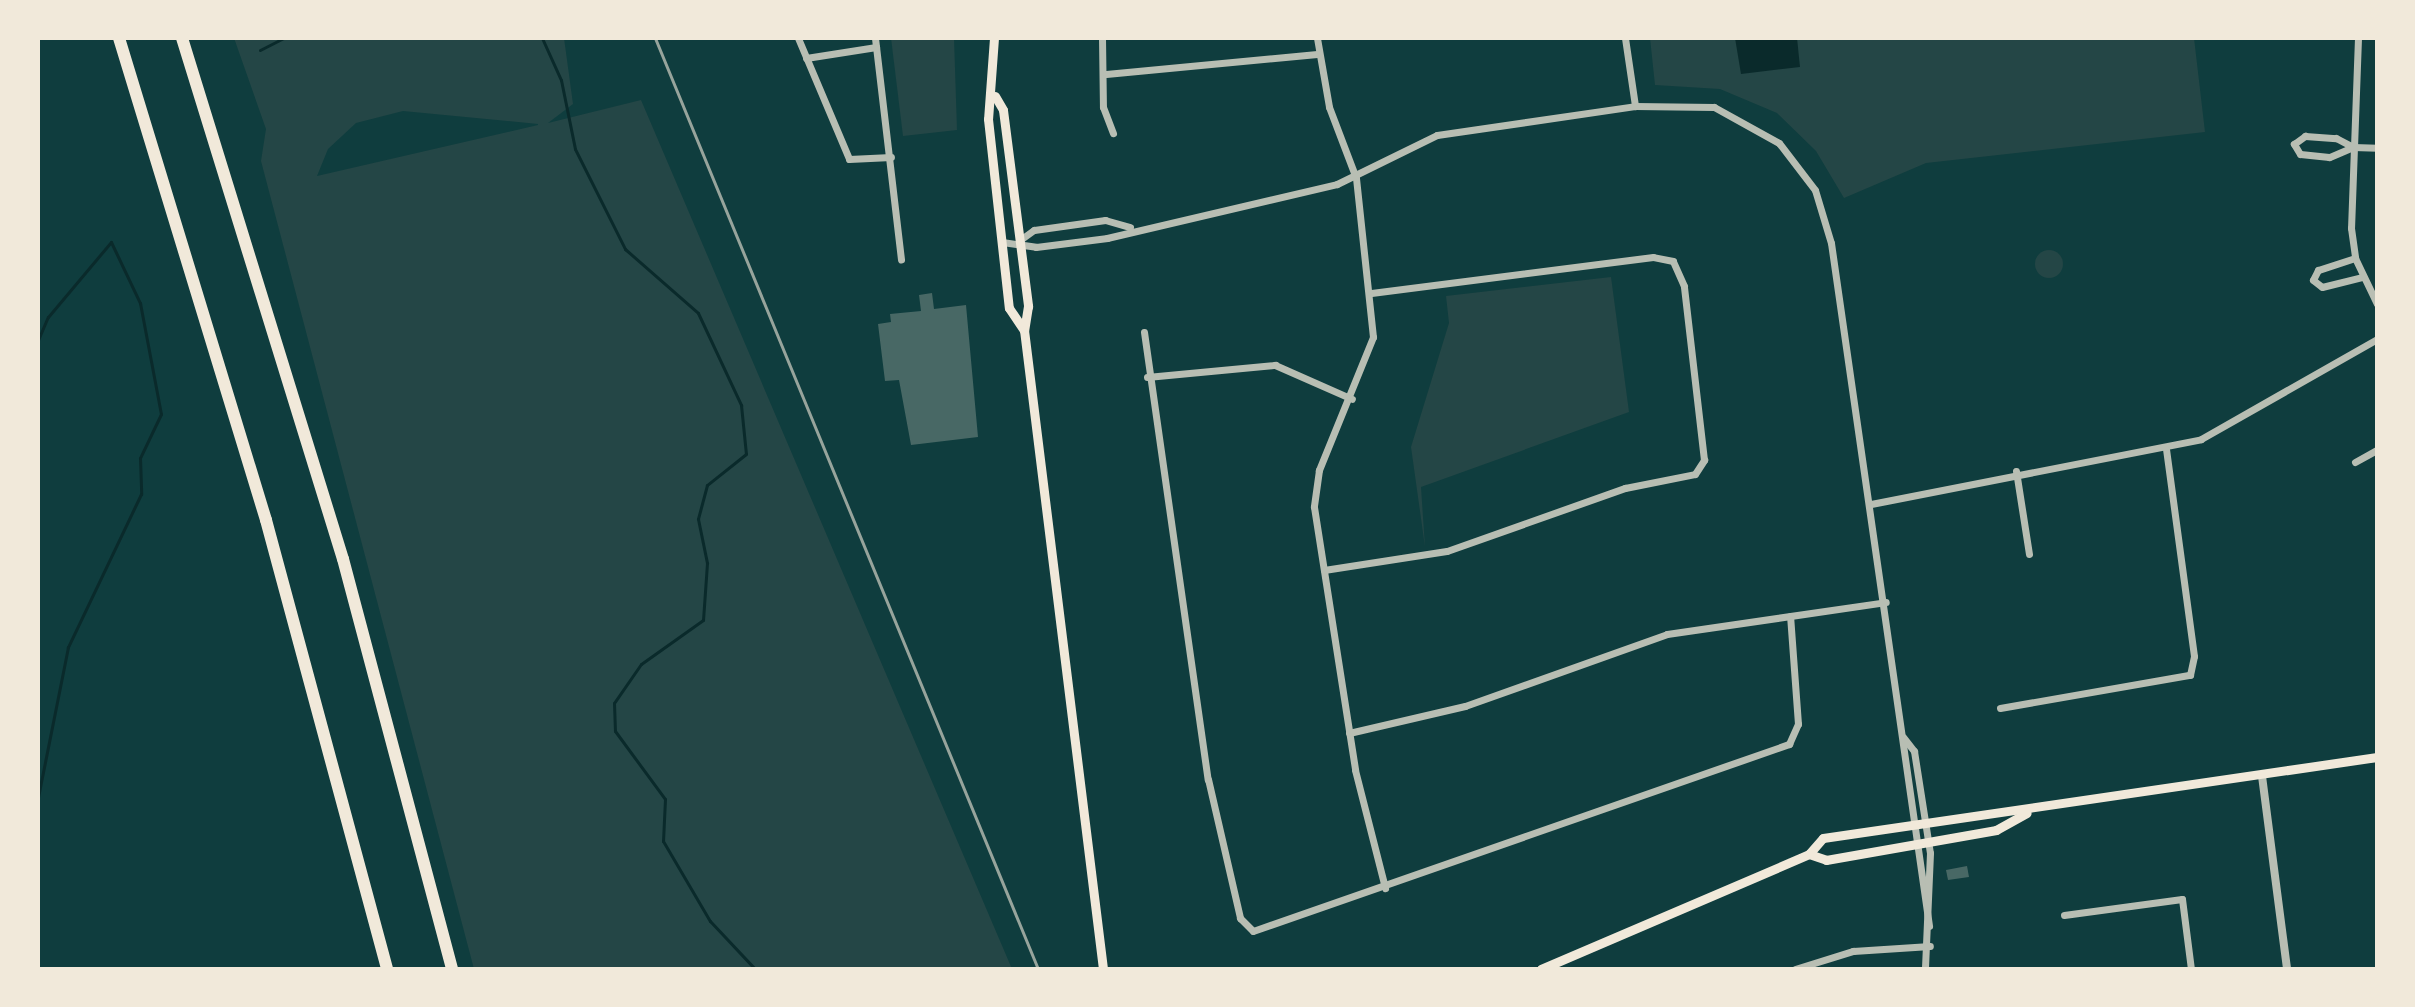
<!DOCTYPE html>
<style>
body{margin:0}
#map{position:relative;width:2415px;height:1007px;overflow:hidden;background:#0f3d3e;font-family:Signika,sans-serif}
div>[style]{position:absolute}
.green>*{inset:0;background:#244646}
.round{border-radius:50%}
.water>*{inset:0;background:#0a2a2b}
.stream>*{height:3px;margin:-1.5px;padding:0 1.5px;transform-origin:1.5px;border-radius:1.5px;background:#0a2a2b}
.building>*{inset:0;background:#486865}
.minor>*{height:7px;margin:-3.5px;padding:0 3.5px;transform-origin:3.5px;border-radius:3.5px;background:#b8beb3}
.tertiary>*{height:8px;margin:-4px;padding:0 4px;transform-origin:4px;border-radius:4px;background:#b8beb3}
.secondary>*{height:9px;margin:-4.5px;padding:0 4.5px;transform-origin:4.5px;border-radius:4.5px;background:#f1e9da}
.motorway>*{height:12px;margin:-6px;padding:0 6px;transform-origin:6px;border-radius:6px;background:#f1e9da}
.rail>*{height:3px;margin:-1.5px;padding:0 1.5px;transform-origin:1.5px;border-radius:1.5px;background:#97a49c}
span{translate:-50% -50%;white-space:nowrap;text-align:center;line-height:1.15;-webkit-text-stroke:8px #f1e9da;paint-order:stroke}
.frame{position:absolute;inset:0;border:40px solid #f1e9da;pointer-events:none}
</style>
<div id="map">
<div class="green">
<i style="clip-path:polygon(evenodd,234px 38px,564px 38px,573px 104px,548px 123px,641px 100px,1012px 969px,474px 969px,261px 161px,266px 129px,234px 38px,403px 111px,538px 124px,538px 125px,317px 176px,328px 149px,356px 123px,403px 111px)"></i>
<i style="clip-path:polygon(891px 38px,954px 38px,957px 130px,903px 136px)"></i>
<i style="clip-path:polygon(1650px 38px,2194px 38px,2205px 132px,1926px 163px,1844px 198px,1816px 151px,1777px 113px,1720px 89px,1655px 85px)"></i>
<i class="round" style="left:2035px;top:250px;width:28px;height:28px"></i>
<i style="clip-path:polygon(1611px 277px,1629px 412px,1421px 487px,1425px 547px,1411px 447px,1449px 323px,1446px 296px)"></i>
</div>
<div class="water">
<i style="clip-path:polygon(1735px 38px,1797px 38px,1800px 67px,1741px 74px)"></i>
</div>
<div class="stream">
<i style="left:542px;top:38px;width:46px;rotate:65.7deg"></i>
<i style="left:561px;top:80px;width:70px;rotate:78.5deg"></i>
<i style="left:575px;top:149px;width:112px;rotate:63.4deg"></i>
<i style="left:625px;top:249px;width:97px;rotate:41.2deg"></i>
<i style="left:698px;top:313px;width:102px;rotate:64.9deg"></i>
<i style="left:741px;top:405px;width:49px;rotate:84.2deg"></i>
<i style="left:746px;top:454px;width:50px;rotate:141.5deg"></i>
<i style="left:707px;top:485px;width:35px;rotate:105deg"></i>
<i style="left:698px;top:519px;width:45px;rotate:78.4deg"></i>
<i style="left:707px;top:563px;width:57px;rotate:94deg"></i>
<i style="left:703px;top:620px;width:76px;rotate:144.6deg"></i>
<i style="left:641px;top:664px;width:47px;rotate:124.7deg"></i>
<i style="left:614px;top:703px;width:28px;rotate:88deg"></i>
<i style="left:615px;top:731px;width:84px;rotate:53.7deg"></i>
<i style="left:665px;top:799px;width:42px;rotate:92.7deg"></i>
<i style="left:663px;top:841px;width:93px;rotate:59.6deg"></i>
<i style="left:710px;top:921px;width:66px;rotate:46.8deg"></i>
<i style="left:260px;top:50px;width:27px;rotate:-27deg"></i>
<i style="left:38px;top:340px;width:25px;rotate:-67deg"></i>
<i style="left:48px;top:317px;width:98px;rotate:-50deg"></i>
<i style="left:111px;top:242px;width:68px;rotate:64.6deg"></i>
<i style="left:140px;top:303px;width:113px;rotate:79.3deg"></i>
<i style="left:161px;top:414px;width:49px;rotate:115.5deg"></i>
<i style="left:140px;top:458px;width:36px;rotate:88deg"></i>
<i style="left:141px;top:494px;width:170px;rotate:115.5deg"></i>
<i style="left:68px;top:647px;width:153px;rotate:101.3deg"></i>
</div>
<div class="building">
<i style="clip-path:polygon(932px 293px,934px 309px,966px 305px,978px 437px,911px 445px,899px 380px,885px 381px,878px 324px,891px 322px,890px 314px,921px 311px,919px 295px)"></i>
<i style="clip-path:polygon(1967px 866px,1969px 877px,1948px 880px,1946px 870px)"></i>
</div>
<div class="minor">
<i style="left:798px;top:38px;width:131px;rotate:67.1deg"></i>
<i style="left:849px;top:159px;width:42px;rotate:-2.7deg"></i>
<i style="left:875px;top:38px;width:223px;rotate:83.3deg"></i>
<i style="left:1102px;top:38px;width:69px;rotate:89.2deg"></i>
<i style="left:1103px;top:107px;width:28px;rotate:69deg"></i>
<i style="left:1317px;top:38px;width:70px;rotate:80.1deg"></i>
<i style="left:1329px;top:107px;width:76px;rotate:69.2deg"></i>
<i style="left:1356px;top:178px;width:160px;rotate:83.9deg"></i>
<i style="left:1373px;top:337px;width:144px;rotate:112.1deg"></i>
<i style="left:1319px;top:470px;width:37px;rotate:98deg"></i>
<i style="left:1314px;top:507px;width:266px;rotate:81.1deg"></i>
<i style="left:1355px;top:770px;width:122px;rotate:75.7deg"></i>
<i style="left:1625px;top:38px;width:69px;rotate:81.6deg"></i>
<i style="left:2358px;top:38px;width:190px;rotate:92.1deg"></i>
<i style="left:2351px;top:228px;width:30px;rotate:82deg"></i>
<i style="left:2355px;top:258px;width:51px;rotate:64.4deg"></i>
<i style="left:806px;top:58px;width:71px;rotate:-8.9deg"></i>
<i style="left:1106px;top:74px;width:212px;rotate:-5.4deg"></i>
<i style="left:2305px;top:136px;width:31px;rotate:4deg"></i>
<i style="left:2336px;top:138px;width:19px;rotate:28deg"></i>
<i style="left:2353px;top:147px;width:26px;rotate:157deg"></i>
<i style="left:2329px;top:157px;width:29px;rotate:-174deg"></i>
<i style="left:2300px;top:154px;width:12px;rotate:-121deg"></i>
<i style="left:2294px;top:144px;width:14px;rotate:-36deg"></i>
<i style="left:2353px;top:147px;width:24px;rotate:2deg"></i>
<i style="left:1020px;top:240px;width:17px;rotate:-36deg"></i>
<i style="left:1034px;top:230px;width:72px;rotate:-8deg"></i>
<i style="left:1105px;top:220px;width:26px;rotate:16deg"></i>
<i style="left:1002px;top:242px;width:34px;rotate:8deg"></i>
<i style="left:1036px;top:247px;width:72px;rotate:-7.2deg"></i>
<i style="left:1107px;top:238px;width:236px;rotate:-13.2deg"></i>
<i style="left:1337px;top:184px;width:111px;rotate:-26.1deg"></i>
<i style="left:1437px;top:135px;width:200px;rotate:-8.3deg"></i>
<i style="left:1635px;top:106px;width:79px;rotate:0.7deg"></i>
<i style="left:1714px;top:107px;width:74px;rotate:29deg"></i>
<i style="left:1779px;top:143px;width:59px;rotate:52.5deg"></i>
<i style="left:1815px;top:190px;width:55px;rotate:73.2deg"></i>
<i style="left:1831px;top:243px;width:690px;rotate:81.83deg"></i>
<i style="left:2355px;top:258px;width:39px;rotate:162deg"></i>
<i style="left:2318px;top:270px;width:11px;rotate:117deg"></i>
<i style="left:2313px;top:280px;width:11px;rotate:38deg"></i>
<i style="left:2322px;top:287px;width:41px;rotate:-14deg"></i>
<i style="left:1144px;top:332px;width:452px;rotate:81.9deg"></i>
<i style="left:1208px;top:779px;width:143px;rotate:77deg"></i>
<i style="left:1240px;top:918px;width:18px;rotate:45deg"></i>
<i style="left:1253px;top:931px;width:568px;rotate:-19.23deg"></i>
<i style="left:1789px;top:744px;width:22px;rotate:-66deg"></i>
<i style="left:1798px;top:724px;width:108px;rotate:-94.2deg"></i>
<i style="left:1147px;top:377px;width:129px;rotate:-5.4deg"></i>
<i style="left:1275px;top:365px;width:84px;rotate:23.8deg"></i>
<i style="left:2355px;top:462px;width:25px;rotate:-29deg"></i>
<i style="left:2016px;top:471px;width:84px;rotate:81.1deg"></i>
<i style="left:1871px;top:504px;width:336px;rotate:-11.1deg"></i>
<i style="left:2201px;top:439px;width:202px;rotate:-29.6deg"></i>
<i style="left:1324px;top:570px;width:124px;rotate:-8.8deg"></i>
<i style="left:1447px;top:551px;width:189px;rotate:-19.5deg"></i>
<i style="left:1625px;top:488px;width:71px;rotate:-11.3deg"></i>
<i style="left:1695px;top:474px;width:17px;rotate:-57deg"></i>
<i style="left:1704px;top:460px;width:175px;rotate:-96.6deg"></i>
<i style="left:1684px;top:286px;width:27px;rotate:-114deg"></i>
<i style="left:1673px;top:261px;width:20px;rotate:-169deg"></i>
<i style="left:1653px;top:257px;width:284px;rotate:172.7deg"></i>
<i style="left:2000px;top:708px;width:193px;rotate:-9.9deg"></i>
<i style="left:2190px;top:675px;width:19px;rotate:-78deg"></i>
<i style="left:2194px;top:656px;width:208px;rotate:-97.7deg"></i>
<i style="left:1349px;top:733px;width:119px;rotate:-13.1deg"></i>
<i style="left:1465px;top:706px;width:214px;rotate:-19.6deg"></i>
<i style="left:1667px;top:634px;width:221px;rotate:-8.3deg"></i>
<i style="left:1903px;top:737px;width:18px;rotate:52deg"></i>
<i style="left:1914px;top:751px;width:103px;rotate:81.1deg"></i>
<i style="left:1930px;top:853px;width:116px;rotate:92.5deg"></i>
<i style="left:2064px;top:915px;width:119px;rotate:-7.7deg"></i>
<i style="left:2182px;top:899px;width:71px;rotate:82.7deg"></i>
<i style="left:1795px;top:969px;width:61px;rotate:-17.2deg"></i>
<i style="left:1853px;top:951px;width:77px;rotate:-3.7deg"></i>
</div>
<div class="tertiary">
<i style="left:2262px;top:776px;width:195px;rotate:82.6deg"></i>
</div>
<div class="secondary">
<i style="left:994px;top:38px;width:81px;rotate:94.2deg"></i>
<i style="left:988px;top:119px;width:190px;rotate:83.7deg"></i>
<i style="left:1009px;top:308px;width:27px;rotate:56deg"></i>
<i style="left:995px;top:96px;width:16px;rotate:60deg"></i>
<i style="left:1003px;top:110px;width:198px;rotate:82.7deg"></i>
<i style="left:1028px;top:306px;width:24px;rotate:99deg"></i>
<i style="left:1024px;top:330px;width:644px;rotate:82.95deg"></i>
<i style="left:1809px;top:854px;width:18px;rotate:19deg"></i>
<i style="left:1826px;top:860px;width:173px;rotate:-10deg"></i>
<i style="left:1996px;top:830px;width:35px;rotate:-29deg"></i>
<i style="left:1541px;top:969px;width:292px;rotate:-23.2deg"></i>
<i style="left:1809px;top:854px;width:21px;rotate:-49deg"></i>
<i style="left:1823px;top:838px;width:560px;rotate:-8.32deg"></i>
</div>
<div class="motorway">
<i style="left:119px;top:38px;width:504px;rotate:73.04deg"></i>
<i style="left:266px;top:520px;width:465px;rotate:74.9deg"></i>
<i style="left:182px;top:38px;width:545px;rotate:72.83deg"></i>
<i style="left:343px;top:559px;width:424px;rotate:75.1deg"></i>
</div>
<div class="rail">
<i style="left:655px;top:38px;width:1007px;rotate:67.64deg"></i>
</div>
<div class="frame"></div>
</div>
